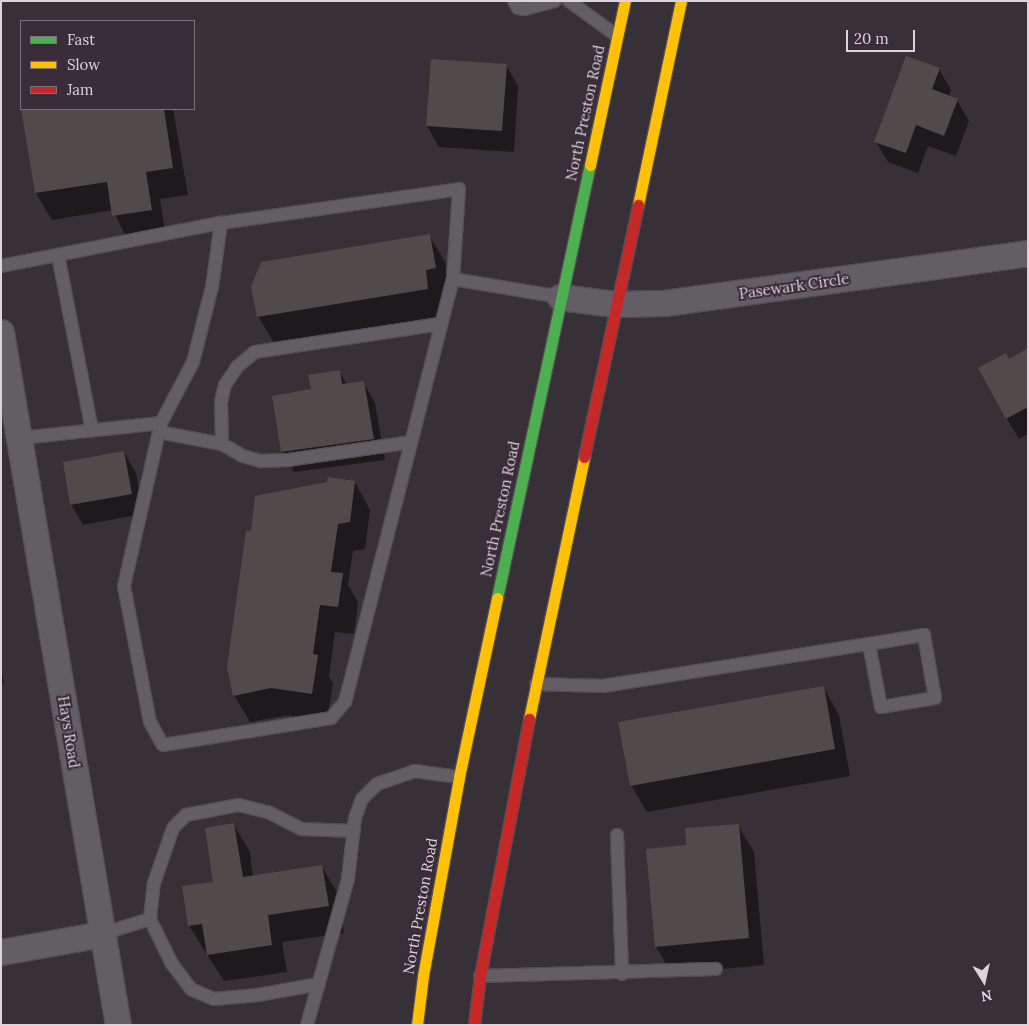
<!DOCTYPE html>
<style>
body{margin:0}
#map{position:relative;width:1029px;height:1026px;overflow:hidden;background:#383037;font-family:Lora,serif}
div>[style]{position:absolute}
.shadow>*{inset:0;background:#0007}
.building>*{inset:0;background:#504a4a}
.roads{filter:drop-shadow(1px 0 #544d54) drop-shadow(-1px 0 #544d54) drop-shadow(0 1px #544d54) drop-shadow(0 -1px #544d54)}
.lane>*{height:12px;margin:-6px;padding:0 6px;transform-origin:6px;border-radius:6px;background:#635e63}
.street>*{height:25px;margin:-12.5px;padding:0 12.5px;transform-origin:12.5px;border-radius:12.5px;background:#635e63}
.fast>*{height:11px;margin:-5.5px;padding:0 5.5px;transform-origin:5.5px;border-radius:5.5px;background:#4caf50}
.slow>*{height:11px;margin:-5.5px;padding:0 5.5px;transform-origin:5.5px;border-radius:5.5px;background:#ffc107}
.jam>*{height:11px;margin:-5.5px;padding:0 5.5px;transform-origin:5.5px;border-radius:5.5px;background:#c62828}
span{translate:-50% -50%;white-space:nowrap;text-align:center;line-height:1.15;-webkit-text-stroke:4px #3b2c3a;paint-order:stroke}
.street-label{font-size:15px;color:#ddd3db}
.frame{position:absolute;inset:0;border:2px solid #ddd3db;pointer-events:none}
.legend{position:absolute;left:20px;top:20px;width:175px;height:90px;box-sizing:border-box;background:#3b2c3a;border:1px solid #7c6f7a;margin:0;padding:6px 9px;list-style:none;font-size:15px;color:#ddd3db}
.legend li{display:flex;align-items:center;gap:10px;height:25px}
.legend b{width:25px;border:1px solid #7c6f7a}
.north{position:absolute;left:959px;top:956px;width:50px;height:50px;-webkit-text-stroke:4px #3b2c3a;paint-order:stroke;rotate:170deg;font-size:14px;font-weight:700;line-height:20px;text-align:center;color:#ddd3db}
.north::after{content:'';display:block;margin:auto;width:18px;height:22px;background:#ddd3db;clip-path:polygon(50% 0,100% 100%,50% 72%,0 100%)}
.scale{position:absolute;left:846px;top:30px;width:69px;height:22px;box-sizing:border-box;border:2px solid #ddd3db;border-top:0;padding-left:6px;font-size:15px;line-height:18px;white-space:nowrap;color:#ddd3db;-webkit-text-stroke:4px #3b2c3a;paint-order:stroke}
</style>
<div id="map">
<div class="shadow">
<i style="clip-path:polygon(432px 60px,506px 65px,518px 86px,514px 152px,439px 147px,427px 126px)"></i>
<i style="clip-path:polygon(939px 69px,951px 90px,949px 97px,957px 100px,969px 121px,956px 156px,928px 146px,918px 173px,888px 162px,876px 142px)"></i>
<i style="clip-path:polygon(22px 109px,173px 109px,188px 195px,160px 199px,166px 237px,129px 243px,113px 210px,52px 220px,36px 193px)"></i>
<i style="clip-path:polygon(429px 235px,445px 262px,450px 295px,441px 298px,443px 316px,274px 343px,258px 316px)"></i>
<i style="clip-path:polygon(1028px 350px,1028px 434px,1019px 439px,1007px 419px,1008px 360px)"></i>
<i style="clip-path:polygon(339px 371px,347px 385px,363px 382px,375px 403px,385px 460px,294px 472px,282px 452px,312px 390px)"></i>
<i style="clip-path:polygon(124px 452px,136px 473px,143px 514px,83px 525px,71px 504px)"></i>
<i style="clip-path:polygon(355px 482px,370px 510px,365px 549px,353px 551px,348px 585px,358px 602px,354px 634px,335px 632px,329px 677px,333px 683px,327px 721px,288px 715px,250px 722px,234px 695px,252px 532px)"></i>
<i style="clip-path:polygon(1px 667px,4px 684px,1px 685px)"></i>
<i style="clip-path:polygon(824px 688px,839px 715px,850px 776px,647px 812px,631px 785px)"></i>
<i style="clip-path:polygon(234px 825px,250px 852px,253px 877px,322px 867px,338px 894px,344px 933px,282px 942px,287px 972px,224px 981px,189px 926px,214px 883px)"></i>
<i style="clip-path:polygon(738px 825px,754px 852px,764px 965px,672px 974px,656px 947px,687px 846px)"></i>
</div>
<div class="building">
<i style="clip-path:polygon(906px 56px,940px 68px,932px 89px,958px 99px,944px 136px,916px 125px,906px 153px,874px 142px)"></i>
<i style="clip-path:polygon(431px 59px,507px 64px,502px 131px,426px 126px)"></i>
<i style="clip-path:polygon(21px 109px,164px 109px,173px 168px,146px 172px,152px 210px,112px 216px,107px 182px,35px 193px)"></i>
<i style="clip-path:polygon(430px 234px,436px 268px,426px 270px,428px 289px,257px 317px,251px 287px,261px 262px)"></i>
<i style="clip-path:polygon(1028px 348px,1028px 407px,1006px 419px,978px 368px,1006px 353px,1009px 359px)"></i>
<i style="clip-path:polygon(340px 370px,342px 384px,364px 381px,374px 439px,281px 452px,272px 396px,311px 389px,308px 375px)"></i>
<i style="clip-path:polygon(124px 451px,132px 494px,70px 505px,63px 462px)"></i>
<i style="clip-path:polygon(328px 477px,355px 481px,350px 522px,338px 524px,331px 572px,343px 573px,338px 607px,320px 605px,313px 654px,318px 655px,312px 694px,271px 688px,233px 696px,227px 667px,246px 531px,251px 531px,255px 496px,327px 482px)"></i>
<i style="clip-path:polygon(824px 686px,835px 749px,630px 786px,618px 722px)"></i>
<i style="clip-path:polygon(234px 823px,243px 877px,322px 865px,329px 906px,268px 915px,272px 945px,207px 955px,202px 924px,188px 926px,182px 886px,213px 882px,205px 828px)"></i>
<i style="clip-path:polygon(739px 824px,749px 938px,655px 947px,646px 849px,686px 845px,685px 828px)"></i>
</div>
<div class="roads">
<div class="lane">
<i style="left:514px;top:1px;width:8px;rotate:60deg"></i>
<i style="left:518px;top:8px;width:7px;rotate:8deg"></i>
<i style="left:525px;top:9px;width:31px;rotate:-15deg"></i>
<i style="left:569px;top:1px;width:59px;rotate:36.1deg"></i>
<i style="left:58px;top:255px;width:178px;rotate:79deg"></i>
<i style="left:1px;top:266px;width:224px;rotate:-11.1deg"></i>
<i style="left:161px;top:423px;width:69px;rotate:-62.3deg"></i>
<i style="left:193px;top:362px;width:77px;rotate:-75.8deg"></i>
<i style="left:212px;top:287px;width:65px;rotate:-82deg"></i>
<i style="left:221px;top:223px;width:240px;rotate:-8.1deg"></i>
<i style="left:459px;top:189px;width:90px;rotate:93.8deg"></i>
<i style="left:159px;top:432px;width:64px;rotate:10.8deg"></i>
<i style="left:222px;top:444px;width:42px;rotate:-91.4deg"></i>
<i style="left:221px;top:402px;width:17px;rotate:-77deg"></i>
<i style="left:225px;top:385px;width:22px;rotate:-56deg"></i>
<i style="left:237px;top:367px;width:23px;rotate:-40deg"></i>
<i style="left:255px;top:352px;width:188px;rotate:-8.6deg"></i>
<i style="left:21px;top:438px;width:141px;rotate:-6.1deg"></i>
<i style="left:161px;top:423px;width:167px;rotate:102.8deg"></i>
<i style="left:124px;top:586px;width:138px;rotate:79.2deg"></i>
<i style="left:150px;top:722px;width:26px;rotate:61deg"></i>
<i style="left:163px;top:745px;width:170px;rotate:-9.1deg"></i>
<i style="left:331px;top:718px;width:21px;rotate:-49deg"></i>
<i style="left:345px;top:702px;width:437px;rotate:-75.7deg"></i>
<i style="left:453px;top:279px;width:109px;rotate:9.5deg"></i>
<i style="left:222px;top:444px;width:24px;rotate:30deg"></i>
<i style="left:243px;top:456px;width:19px;rotate:16deg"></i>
<i style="left:261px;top:461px;width:27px;rotate:-2deg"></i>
<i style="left:288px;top:460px;width:124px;rotate:-8.3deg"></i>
<i style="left:536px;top:684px;width:67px;rotate:1.7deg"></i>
<i style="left:603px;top:686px;width:269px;rotate:-9deg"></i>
<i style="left:869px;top:644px;width:56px;rotate:-9.3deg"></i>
<i style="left:924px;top:635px;width:64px;rotate:80.1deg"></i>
<i style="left:935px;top:698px;width:55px;rotate:170.5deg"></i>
<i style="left:881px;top:707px;width:64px;rotate:-100.8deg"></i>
<i style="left:617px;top:835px;width:139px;rotate:87.9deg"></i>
<i style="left:102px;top:934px;width:50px;rotate:-17.4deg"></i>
<i style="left:480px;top:976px;width:236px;rotate:-1.7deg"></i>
<i style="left:319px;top:984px;width:62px;rotate:169.8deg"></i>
<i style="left:258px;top:995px;width:44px;rotate:174.8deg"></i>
<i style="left:214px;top:999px;width:25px;rotate:-157deg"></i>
<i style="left:191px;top:989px;width:31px;rotate:-127deg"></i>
<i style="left:172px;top:964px;width:50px;rotate:-116.1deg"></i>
<i style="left:150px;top:919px;width:36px;rotate:-84deg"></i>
<i style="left:154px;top:883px;width:58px;rotate:-70.9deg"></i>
<i style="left:173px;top:828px;width:18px;rotate:-45deg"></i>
<i style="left:186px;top:815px;width:54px;rotate:-10.7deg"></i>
<i style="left:239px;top:805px;width:30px;rotate:14deg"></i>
<i style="left:268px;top:812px;width:38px;rotate:27deg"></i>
<i style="left:302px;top:829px;width:52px;rotate:2.2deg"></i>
<i style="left:307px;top:1025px;width:152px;rotate:-74.3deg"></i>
<i style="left:348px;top:879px;width:61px;rotate:-83.5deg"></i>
<i style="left:355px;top:818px;width:20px;rotate:-70deg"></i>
<i style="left:362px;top:799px;width:21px;rotate:-45deg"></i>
<i style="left:377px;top:784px;width:39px;rotate:-19deg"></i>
<i style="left:414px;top:771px;width:45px;rotate:7.6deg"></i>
</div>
<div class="street">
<i style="left:560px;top:297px;width:55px;rotate:7.3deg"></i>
<i style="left:615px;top:304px;width:49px;rotate:-1.2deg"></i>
<i style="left:664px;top:303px;width:367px;rotate:-7.8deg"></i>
<i style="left:1px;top:332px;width:703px;rotate:80.42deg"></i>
<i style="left:1px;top:952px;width:103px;rotate:-10.1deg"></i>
</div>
<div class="fast">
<i style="left:497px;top:598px;width:443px;rotate:-77.9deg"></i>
</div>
<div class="slow">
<i style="left:590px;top:165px;width:168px;rotate:-78deg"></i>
<i style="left:638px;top:205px;width:208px;rotate:-78.1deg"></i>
<i style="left:529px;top:719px;width:268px;rotate:-78.1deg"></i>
<i style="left:417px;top:1025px;width:49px;rotate:-83deg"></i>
<i style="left:423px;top:976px;width:202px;rotate:-79.7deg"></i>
<i style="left:459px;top:777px;width:183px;rotate:-78deg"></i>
</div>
<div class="jam">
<i style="left:584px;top:457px;width:258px;rotate:-77.9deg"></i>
<i style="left:474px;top:1025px;width:49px;rotate:-83deg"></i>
<i style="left:480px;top:976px;width:262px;rotate:-79.2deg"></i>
</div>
</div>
<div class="street-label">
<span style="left:585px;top:113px;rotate:-78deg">North Preston Road</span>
<span style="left:794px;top:286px;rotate:-8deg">Pasewark Circle</span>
<span style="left:500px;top:509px;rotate:-78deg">North Preston Road</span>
<span style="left:69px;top:732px;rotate:81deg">Hays Road</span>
<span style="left:420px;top:906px;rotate:-80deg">North Preston Road</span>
</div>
<div class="frame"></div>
<ul class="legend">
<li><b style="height:6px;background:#4caf50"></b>Fast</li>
<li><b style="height:6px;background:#ffc107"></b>Slow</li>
<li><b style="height:6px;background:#c62828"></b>Jam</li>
</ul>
<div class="north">N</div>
<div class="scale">20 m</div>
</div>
